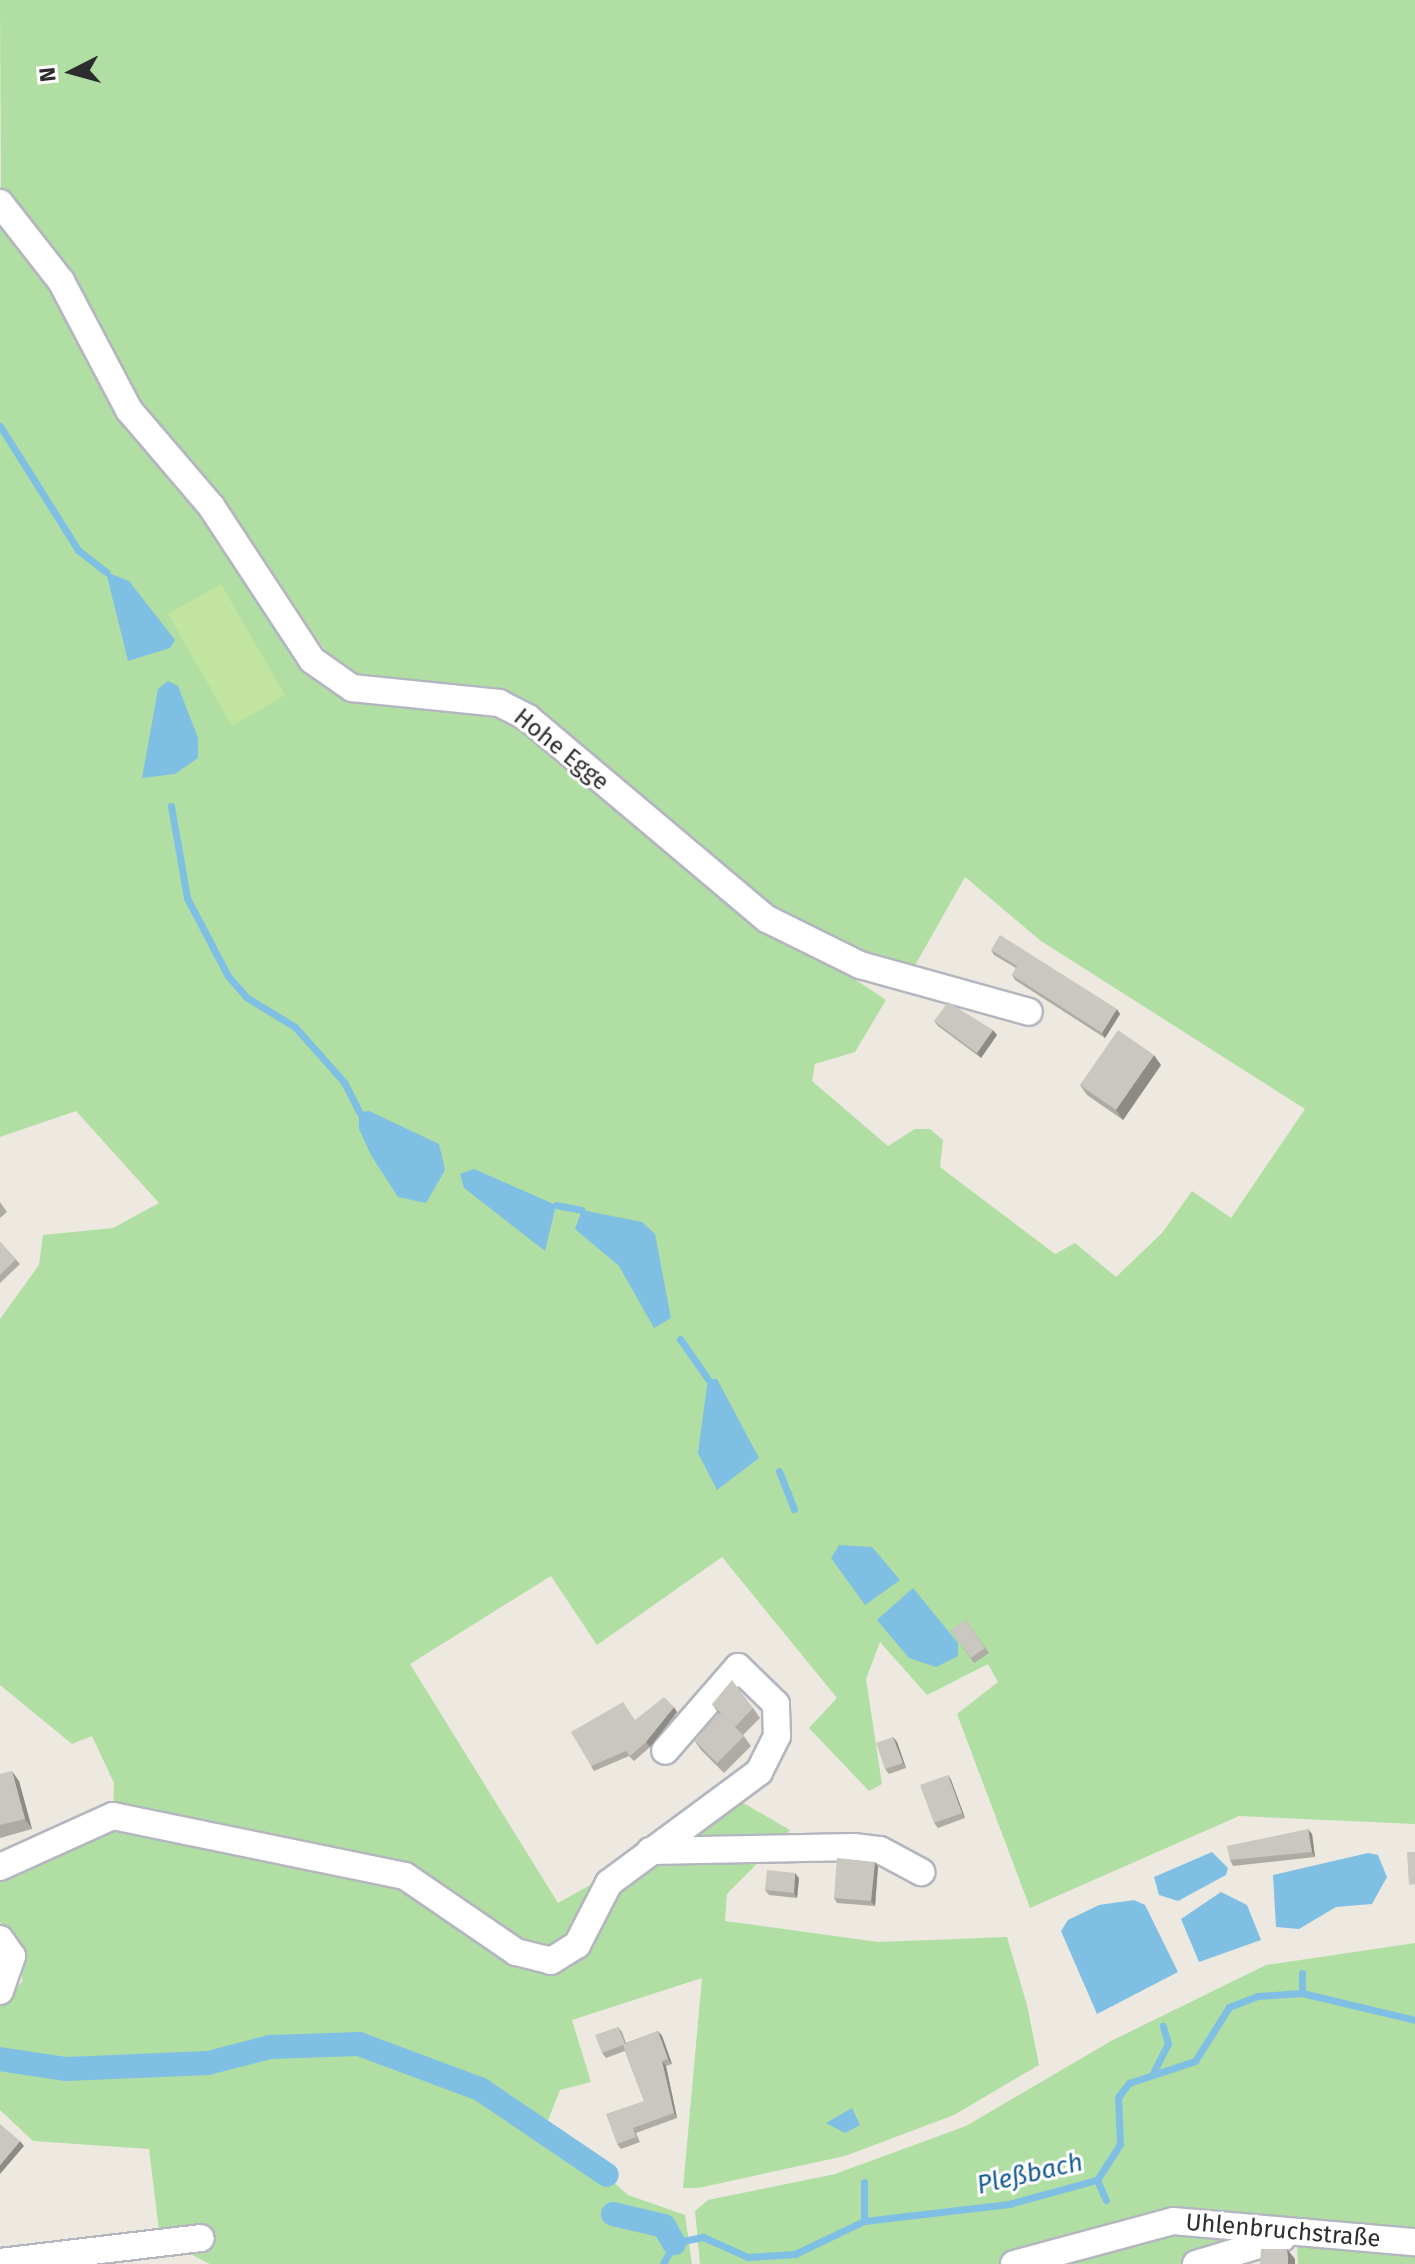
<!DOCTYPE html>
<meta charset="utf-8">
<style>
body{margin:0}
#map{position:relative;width:1415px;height:2264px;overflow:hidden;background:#ede9e1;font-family:"Fira Sans",sans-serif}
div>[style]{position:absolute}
.green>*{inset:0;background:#b1dea3}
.pitch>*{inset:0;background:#c1e4a0}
.water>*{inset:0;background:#7fbfe4}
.stream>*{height:7px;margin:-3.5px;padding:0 3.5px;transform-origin:3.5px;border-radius:3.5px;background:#7fbfe4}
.canal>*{height:24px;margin:-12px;padding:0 12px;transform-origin:12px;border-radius:12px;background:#7fbfe4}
.roads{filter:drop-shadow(2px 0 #b4b6bf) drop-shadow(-2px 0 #b4b6bf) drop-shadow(0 2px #b4b6bf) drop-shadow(0 -2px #b4b6bf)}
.minor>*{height:26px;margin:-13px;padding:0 13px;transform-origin:13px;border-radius:13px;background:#fff}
.wall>*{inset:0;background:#adaba4}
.shaded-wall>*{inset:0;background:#8d8b86}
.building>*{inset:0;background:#c9c7bf}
span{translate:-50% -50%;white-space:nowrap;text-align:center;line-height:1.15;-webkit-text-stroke:6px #fff;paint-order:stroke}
.street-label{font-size:24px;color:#2d2d2d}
.water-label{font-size:26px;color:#1b5e93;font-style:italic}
.north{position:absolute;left:32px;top:32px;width:80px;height:80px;-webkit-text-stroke:6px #fff;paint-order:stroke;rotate:264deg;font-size:22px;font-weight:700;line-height:32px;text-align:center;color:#2d2d2d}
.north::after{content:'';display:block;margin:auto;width:28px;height:36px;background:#2d2d2d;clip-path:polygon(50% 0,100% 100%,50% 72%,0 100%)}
</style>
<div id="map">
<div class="green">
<i style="clip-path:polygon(0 0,1415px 0,1415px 1824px,1239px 1816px,1030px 1908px,957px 1714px,998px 1682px,988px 1664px,927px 1695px,880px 1642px,866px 1679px,882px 1784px,869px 1791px,809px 1728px,837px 1698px,722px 1557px,597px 1645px,551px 1576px,410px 1664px,558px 1903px,740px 1801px,790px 1830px,727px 1894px,725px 1921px,878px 1942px,1007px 1937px,1027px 2005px,1039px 2065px,954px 2115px,845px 2156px,698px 2188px,683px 2188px,702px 1978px,572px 2020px,591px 2082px,560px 2090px,547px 2123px,628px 2195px,685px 2215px,692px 2264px,210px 2264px,160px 2239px,149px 2149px,33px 2141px,0 2110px,0 2004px,22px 1982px,22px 1951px,0 1922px,0 1874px,113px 1820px,114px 1783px,92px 1736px,72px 1744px,0 1685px,0 1319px,39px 1265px,43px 1235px,113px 1228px,159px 1203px,76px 1111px,0 1137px,0 212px,59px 283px,124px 414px,234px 548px,290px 646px,323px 681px,381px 700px,472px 699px,495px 707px,523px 723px,700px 876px,886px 1000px,855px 1052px,815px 1064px,812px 1081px,888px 1146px,915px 1129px,930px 1129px,943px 1140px,940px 1167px,1055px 1254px,1075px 1243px,1116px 1277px,1162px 1233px,1192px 1191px,1231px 1218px,1305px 1109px,1041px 941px,965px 877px,909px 976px,882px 967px,818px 941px,719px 878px,521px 706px,464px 687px,377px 687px,340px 670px,217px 504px,133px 409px,64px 277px,1px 194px)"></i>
<i style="clip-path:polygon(1415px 1943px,1415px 2236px,1210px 2219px,1003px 2264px,700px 2264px,695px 2211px,708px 2200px,835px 2174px,966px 2126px,1111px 2041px,1266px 1965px)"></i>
<i style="clip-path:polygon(1142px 2230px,1256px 2237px,1188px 2264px,1031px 2264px)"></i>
<i style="clip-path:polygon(1316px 2243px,1415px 2247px,1415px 2264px,1298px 2264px,1297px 2247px)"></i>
</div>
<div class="pitch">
<i style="clip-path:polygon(221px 584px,285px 695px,232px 726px,168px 614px)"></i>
</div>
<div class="water">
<i style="clip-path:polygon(106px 572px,129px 581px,175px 640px,170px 648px,128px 661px)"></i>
<i style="clip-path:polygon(168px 681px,178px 686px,198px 738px,198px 758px,175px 774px,142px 778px,158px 689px)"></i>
<i style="clip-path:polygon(369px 1111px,439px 1144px,445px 1170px,426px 1203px,398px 1197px,371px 1155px,359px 1129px,359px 1112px)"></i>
<i style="clip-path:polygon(474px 1169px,556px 1205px,545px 1251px,464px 1188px,460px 1174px)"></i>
<i style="clip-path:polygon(582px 1210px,642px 1222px,655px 1234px,671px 1318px,654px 1328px,619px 1266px,575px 1229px)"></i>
<i style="clip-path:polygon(708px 1379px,717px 1379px,759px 1458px,717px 1490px,698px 1453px)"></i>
<i style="clip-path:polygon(839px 1545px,872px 1547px,900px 1580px,865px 1605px,831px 1558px)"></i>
<i style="clip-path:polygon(913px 1588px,958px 1643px,958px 1656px,936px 1667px,909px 1658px,877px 1620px)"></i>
<i style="clip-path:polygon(1212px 1852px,1228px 1868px,1226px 1875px,1178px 1901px,1159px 1895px,1154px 1877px)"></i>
<i style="clip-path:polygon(1368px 1853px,1378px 1855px,1387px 1877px,1372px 1904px,1336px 1907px,1299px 1929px,1276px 1927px,1273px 1875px)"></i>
<i style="clip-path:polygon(1221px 1892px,1247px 1905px,1261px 1940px,1199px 1962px,1181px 1919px)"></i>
<i style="clip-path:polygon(1134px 1900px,1145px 1905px,1178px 1972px,1097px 2014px,1061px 1931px,1068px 1920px,1099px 1905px)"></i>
<i style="clip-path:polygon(852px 2108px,860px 2125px,845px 2133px,826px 2123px)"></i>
</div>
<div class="stream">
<i style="left:0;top:426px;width:146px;rotate:57.8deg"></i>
<i style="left:78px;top:550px;width:36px;rotate:38deg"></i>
<i style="left:171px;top:806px;width:93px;rotate:80.1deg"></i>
<i style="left:187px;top:898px;width:88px;rotate:62.3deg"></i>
<i style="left:228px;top:976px;width:28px;rotate:49deg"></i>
<i style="left:246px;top:997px;width:57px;rotate:31.5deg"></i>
<i style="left:295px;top:1027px;width:74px;rotate:48.3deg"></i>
<i style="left:344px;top:1082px;width:34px;rotate:63deg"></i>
<i style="left:556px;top:1205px;width:26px;rotate:11deg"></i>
<i style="left:680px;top:1339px;width:49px;rotate:55deg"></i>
<i style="left:779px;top:1471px;width:41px;rotate:68.5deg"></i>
<i style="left:1302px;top:1973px;width:20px;rotate:90deg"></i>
<i style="left:1154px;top:2071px;width:30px;rotate:-63deg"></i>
<i style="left:1168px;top:2044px;width:19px;rotate:-106deg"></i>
<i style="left:1097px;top:2180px;width:22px;rotate:66deg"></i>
<i style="left:864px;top:2221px;width:39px;rotate:-90deg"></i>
<i style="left:663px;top:2264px;width:24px;rotate:-62deg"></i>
<i style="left:674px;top:2243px;width:30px;rotate:-12deg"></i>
<i style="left:703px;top:2237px;width:49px;rotate:24deg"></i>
<i style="left:748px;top:2257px;width:47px;rotate:-3.7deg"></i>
<i style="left:795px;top:2254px;width:76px;rotate:-25.6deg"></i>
<i style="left:864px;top:2221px;width:146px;rotate:-6.7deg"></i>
<i style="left:1009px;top:2204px;width:91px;rotate:-15.3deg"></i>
<i style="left:1097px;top:2180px;width:43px;rotate:-57.4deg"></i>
<i style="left:1120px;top:2144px;width:47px;rotate:-92.4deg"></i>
<i style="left:1118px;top:2097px;width:18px;rotate:-52deg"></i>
<i style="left:1129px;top:2083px;width:70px;rotate:-18.4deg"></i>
<i style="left:1195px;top:2061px;width:64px;rotate:-57.8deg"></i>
<i style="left:1229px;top:2007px;width:30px;rotate:-21deg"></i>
<i style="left:1257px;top:1996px;width:45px;rotate:-3.8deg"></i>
<i style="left:1302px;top:1993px;width:116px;rotate:13.4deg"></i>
</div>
<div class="canal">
<i style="left:0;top:2059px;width:67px;rotate:8.6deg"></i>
<i style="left:66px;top:2069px;width:142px;rotate:-2.4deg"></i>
<i style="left:208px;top:2063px;width:64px;rotate:-14.5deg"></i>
<i style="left:270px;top:2047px;width:89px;rotate:-1.9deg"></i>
<i style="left:359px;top:2044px;width:129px;rotate:20.4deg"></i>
<i style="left:480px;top:2089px;width:153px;rotate:34.1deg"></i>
<i style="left:613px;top:2214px;width:52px;rotate:13.2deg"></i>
<i style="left:664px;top:2226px;width:20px;rotate:60deg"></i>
</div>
<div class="roads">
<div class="minor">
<i style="left:0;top:203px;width:99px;rotate:52deg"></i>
<i style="left:61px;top:281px;width:146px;rotate:62.2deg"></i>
<i style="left:129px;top:410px;width:126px;rotate:49.5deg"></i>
<i style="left:211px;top:506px;width:184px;rotate:56.7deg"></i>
<i style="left:312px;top:660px;width:49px;rotate:35deg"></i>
<i style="left:352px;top:688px;width:148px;rotate:5.8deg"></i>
<i style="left:499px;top:703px;width:33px;rotate:27deg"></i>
<i style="left:528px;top:718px;width:312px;rotate:40.1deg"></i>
<i style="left:767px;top:919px;width:104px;rotate:26.3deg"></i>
<i style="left:860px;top:965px;width:175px;rotate:15.5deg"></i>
<i style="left:650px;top:1851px;width:204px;rotate:-1.1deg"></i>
<i style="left:854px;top:1847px;width:26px;rotate:7deg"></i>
<i style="left:880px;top:1850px;width:47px;rotate:28.2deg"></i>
<i style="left:0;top:1867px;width:124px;rotate:-24.3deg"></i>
<i style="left:113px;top:1816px;width:298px;rotate:11.6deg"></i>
<i style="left:405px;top:1876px;width:135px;rotate:34.4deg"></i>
<i style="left:516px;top:1952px;width:36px;rotate:14deg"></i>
<i style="left:551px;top:1961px;width:31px;rotate:-32deg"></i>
<i style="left:577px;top:1945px;width:70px;rotate:-62.7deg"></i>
<i style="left:609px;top:1883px;width:187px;rotate:-36.5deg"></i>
<i style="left:759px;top:1772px;width:40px;rotate:-63.4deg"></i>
<i style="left:777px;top:1736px;width:32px;rotate:-92deg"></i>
<i style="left:776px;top:1704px;width:53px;rotate:-135.8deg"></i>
<i style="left:738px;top:1667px;width:111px;rotate:131deg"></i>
<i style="left:0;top:1939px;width:21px;rotate:55deg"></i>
<i style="left:12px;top:1956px;width:37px;rotate:109deg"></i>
<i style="left:0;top:2262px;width:202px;rotate:-6.8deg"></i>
<i style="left:1014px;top:2264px;width:165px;rotate:-15.1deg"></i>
<i style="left:1173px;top:2221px;width:243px;rotate:5deg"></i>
<i style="left:1196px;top:2264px;width:90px;rotate:-16.8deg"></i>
</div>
</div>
<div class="wall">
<i style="clip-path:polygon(991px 950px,1120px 1014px,1105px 1038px,1015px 980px,1012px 975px,1016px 968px,994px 955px)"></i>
<i style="clip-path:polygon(934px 1021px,997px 1035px,981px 1058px,938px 1026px)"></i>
<i style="clip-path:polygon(1161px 1065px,1123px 1120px,1087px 1095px,1080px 1085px)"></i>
<i style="clip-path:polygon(0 1202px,7px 1212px,0 1218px)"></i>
<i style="clip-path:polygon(0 1242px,20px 1264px,0 1283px)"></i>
<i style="clip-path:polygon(966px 1620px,989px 1653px,974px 1663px,951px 1631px)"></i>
<i style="clip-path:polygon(712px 1704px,753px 1708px,760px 1718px,743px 1735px,751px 1746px,724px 1773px,701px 1750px,694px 1740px,719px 1714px)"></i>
<i style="clip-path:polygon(677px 1712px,650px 1747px,634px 1761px,629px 1756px,594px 1771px,591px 1766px,635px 1720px)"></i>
<i style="clip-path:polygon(893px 1737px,897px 1742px,906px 1768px,889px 1774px,885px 1769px)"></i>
<i style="clip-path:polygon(0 1774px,19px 1781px,32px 1829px,0 1838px)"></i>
<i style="clip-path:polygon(948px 1775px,951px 1780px,965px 1818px,938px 1828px,934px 1823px)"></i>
<i style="clip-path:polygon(1312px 1834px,1315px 1857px,1233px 1866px,1230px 1860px)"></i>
<i style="clip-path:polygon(875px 1862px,878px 1867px,875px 1906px,837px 1903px,834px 1898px)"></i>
<i style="clip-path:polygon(799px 1878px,797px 1898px,769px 1895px,765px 1890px)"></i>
<i style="clip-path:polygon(618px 2027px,622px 2032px,626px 2043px,658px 2031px,662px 2036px,672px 2064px,666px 2066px,677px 2118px,636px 2133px,640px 2142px,621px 2149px,617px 2144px,644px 2101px,625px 2051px,606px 2058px,602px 2053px)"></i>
</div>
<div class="shaded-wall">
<i style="clip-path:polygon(1117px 1009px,1120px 1014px,1105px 1038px,1102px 1033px)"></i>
<i style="clip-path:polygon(993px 1030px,997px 1035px,981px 1058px,977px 1053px)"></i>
<i style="clip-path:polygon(1154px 1055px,1161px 1065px,1123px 1120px,1116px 1110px)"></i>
<i style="clip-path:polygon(674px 1707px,677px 1712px,650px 1747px,646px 1742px)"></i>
<i style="clip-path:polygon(893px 1737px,897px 1742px,906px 1768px,903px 1763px)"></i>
<i style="clip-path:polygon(12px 1771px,19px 1781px,32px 1829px,25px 1819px)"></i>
<i style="clip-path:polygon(948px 1775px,951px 1780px,965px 1818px,962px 1813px)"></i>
<i style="clip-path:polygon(1308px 1829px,1312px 1834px,1315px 1857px,1312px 1852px)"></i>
<i style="clip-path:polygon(875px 1862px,878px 1867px,875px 1906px,871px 1901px)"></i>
<i style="clip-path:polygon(795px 1873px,799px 1878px,797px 1898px,794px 1893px)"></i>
<i style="clip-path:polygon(658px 2031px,662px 2036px,672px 2064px,668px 2059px)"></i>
<i style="clip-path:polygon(662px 2061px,666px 2066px,677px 2118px,674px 2113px)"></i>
<i style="clip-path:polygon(20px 2141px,24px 2146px,0 2174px,0 2165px)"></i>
<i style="clip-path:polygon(1287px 2249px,1295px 2259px,1295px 2264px,1288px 2264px)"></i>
</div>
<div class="building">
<i style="clip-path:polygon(1000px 935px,1117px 1009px,1102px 1033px,1012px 975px,1017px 966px,991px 950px)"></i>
<i style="clip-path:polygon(948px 1002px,993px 1030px,977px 1053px,934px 1021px)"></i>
<i style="clip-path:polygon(1118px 1030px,1154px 1055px,1116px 1110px,1080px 1085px)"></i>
<i style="clip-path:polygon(0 1242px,16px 1259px,0 1275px)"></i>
<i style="clip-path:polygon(966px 1620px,985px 1648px,971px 1658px,951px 1631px)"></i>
<i style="clip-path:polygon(732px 1680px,753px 1708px,735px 1727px,744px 1736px,717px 1763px,694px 1740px,721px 1713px,712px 1704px)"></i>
<i style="clip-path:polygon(664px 1697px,674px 1707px,646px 1742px,630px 1756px,626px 1751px,591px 1766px,571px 1732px,623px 1702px,635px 1720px)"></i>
<i style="clip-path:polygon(893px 1737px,903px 1763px,885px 1769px,876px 1743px)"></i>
<i style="clip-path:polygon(12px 1771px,25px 1819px,0 1825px,0 1774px)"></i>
<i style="clip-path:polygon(948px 1775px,962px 1813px,934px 1823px,920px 1785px)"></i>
<i style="clip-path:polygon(1308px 1829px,1312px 1852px,1230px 1860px,1227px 1846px)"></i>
<i style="clip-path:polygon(1407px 1852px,1415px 1852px,1415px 1884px,1409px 1885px)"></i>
<i style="clip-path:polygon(837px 1858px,875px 1862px,871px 1901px,834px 1898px)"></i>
<i style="clip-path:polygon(767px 1870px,795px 1873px,794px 1893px,765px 1890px)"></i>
<i style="clip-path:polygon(618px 2027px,625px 2044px,658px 2031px,668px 2059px,662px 2061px,674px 2113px,633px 2128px,636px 2137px,617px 2144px,606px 2114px,644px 2101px,623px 2045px,602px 2053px,595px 2035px)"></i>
<i style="clip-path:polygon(0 2124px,20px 2141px,0 2165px)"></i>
<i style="clip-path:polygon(1261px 2249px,1287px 2249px,1288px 2264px,1260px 2264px)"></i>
</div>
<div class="street-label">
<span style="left:561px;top:750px;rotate:39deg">Hohe Egge</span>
<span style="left:1283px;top:2231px;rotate:5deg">Uhlenbruchstraße</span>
</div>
<div class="water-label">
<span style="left:1030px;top:2174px;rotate:-13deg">Pleßbach</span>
</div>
<div class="north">N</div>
</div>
